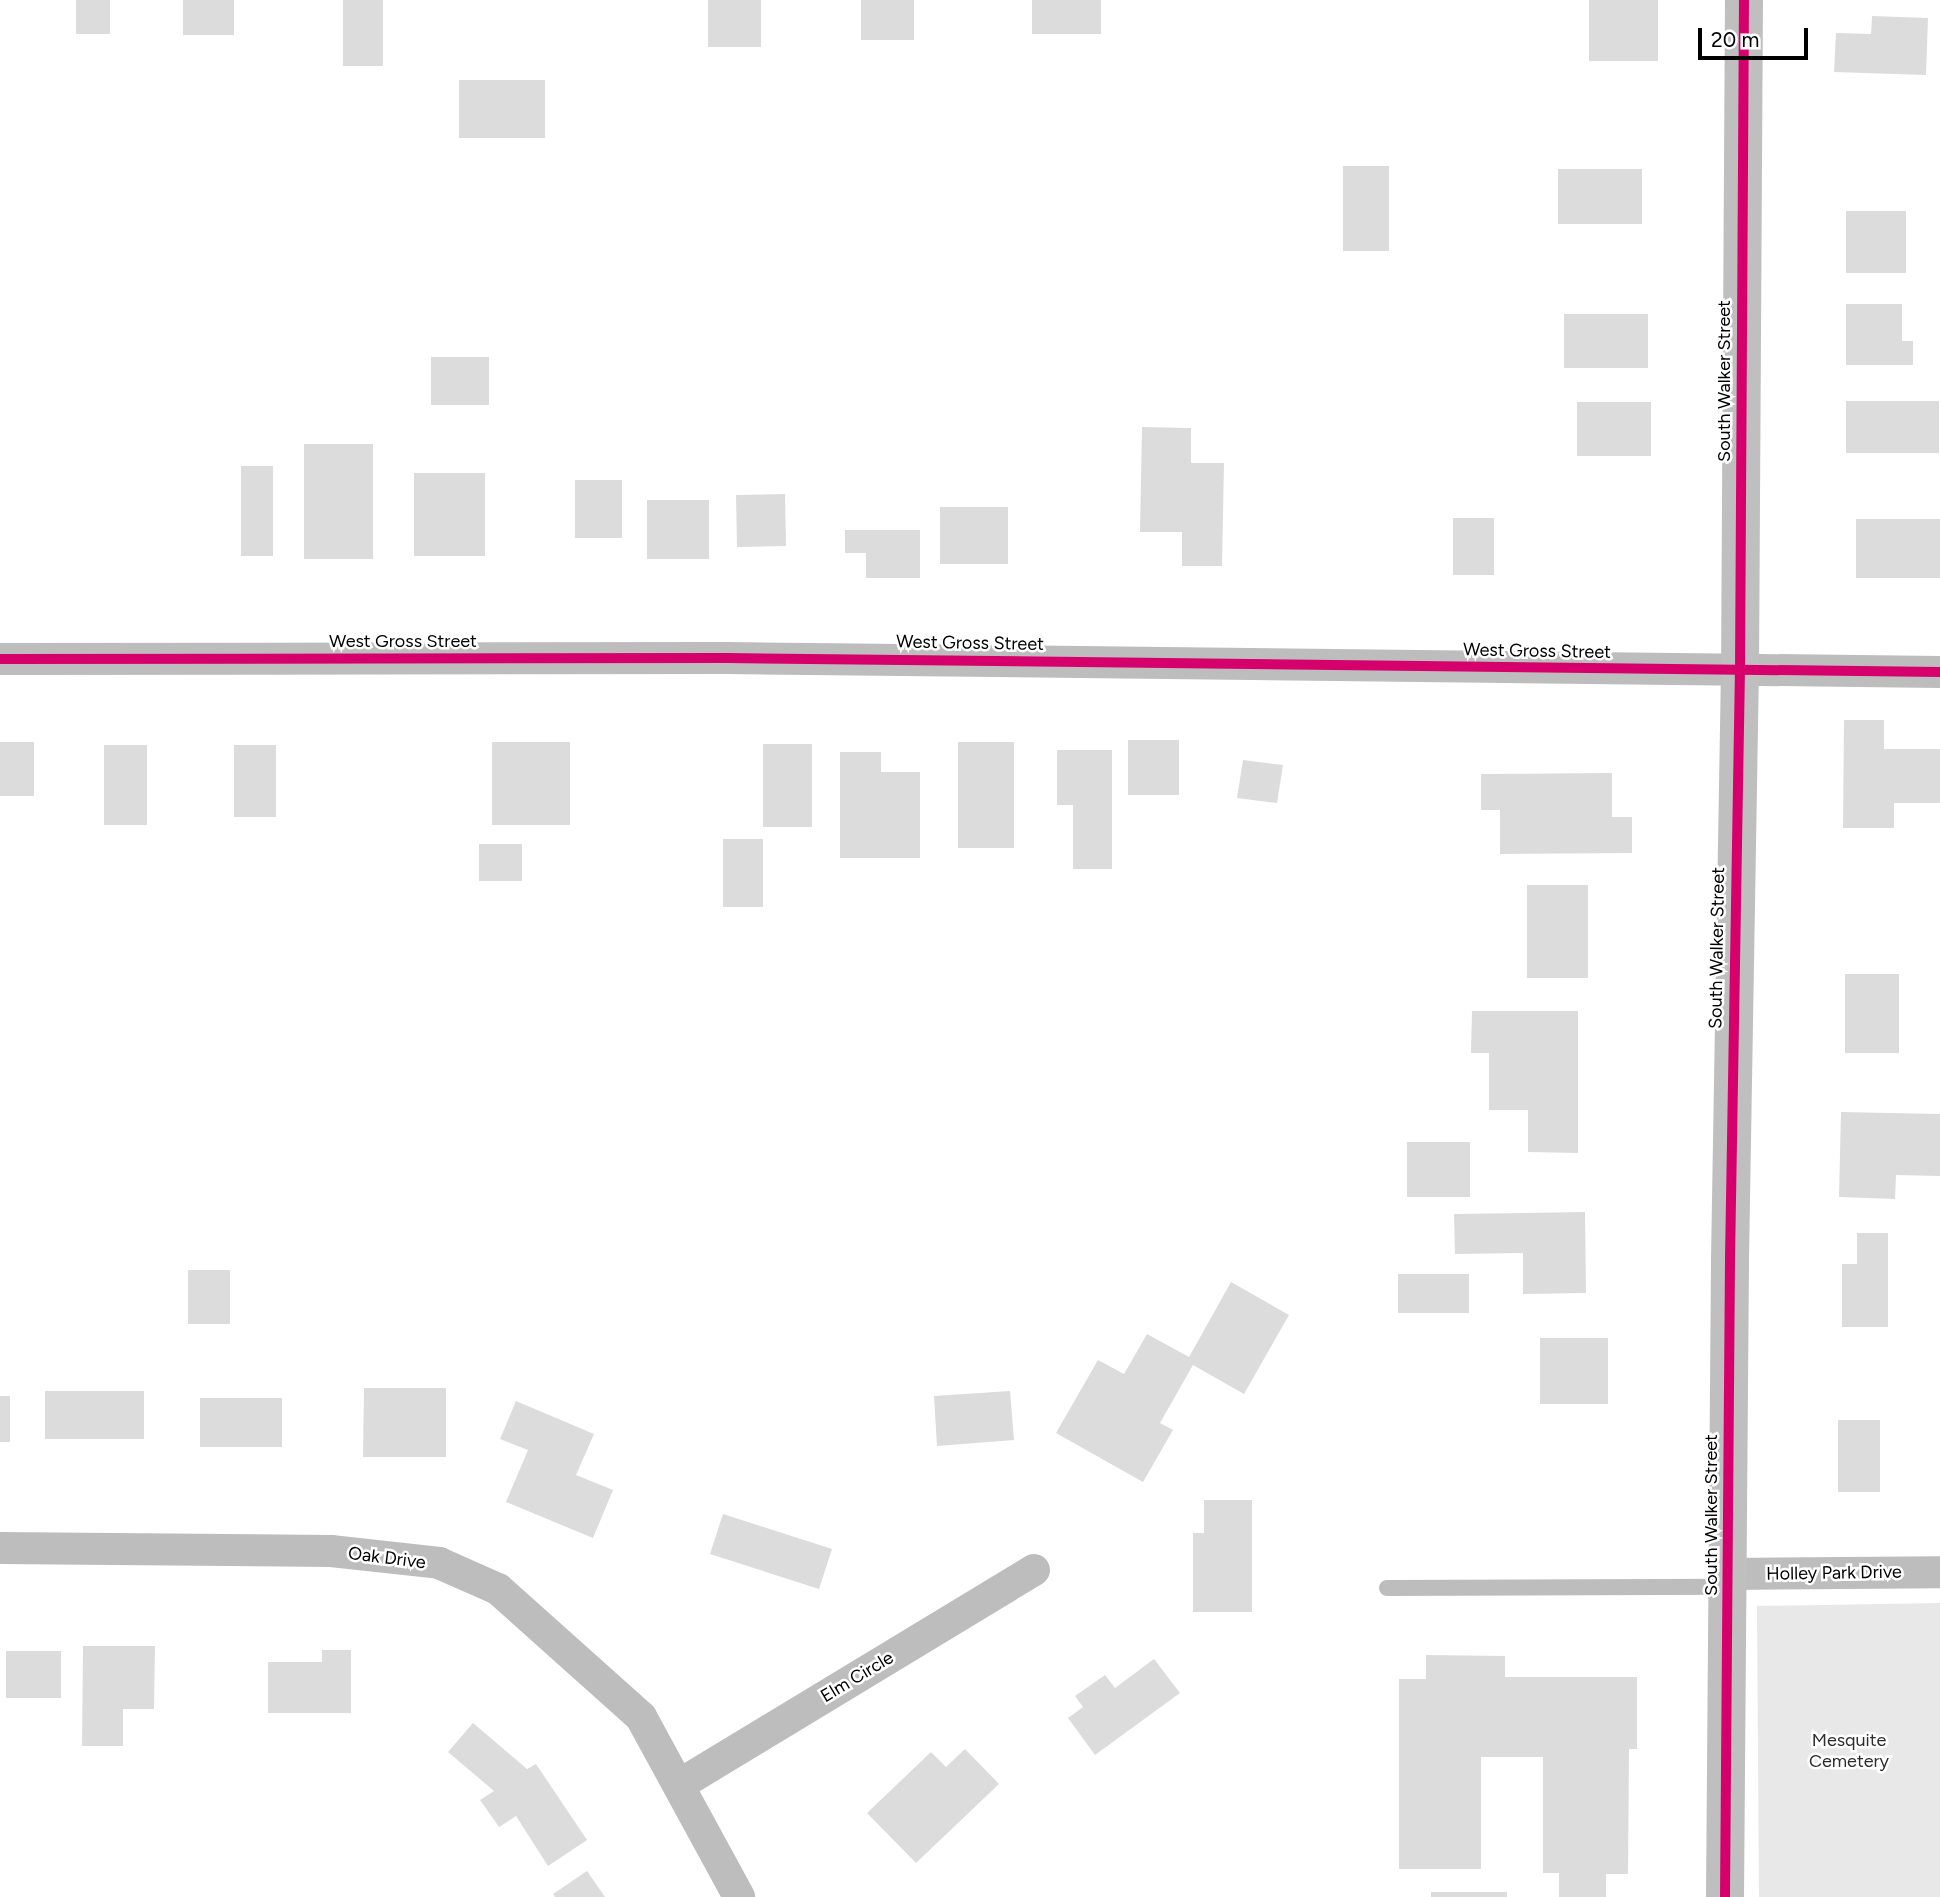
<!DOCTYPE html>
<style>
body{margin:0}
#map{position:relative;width:1940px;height:1897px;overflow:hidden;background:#fff;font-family:Figtree,sans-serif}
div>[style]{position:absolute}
.green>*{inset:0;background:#e8e8e8}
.building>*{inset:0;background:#dcdcdc}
.lane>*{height:16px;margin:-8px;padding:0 8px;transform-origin:8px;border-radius:8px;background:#bdbdbd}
.street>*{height:32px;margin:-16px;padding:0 16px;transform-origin:16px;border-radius:16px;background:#bdbdbd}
.secondary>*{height:38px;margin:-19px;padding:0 19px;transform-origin:19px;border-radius:19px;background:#bfbfbf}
.cycleway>*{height:10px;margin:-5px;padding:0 5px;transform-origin:5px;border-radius:5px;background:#d6006c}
span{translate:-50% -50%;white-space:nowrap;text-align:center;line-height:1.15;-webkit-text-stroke:5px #fff;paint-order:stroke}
.street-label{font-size:18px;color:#000}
.park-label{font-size:18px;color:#2d2d2d}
.scale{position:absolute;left:1698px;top:28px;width:110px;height:32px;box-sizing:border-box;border:4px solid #000;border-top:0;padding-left:9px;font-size:21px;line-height:24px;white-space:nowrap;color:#000;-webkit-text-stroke:5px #fff;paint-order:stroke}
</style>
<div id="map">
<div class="green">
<i style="clip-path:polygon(1940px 1603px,1940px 1897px,1759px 1897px,1757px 1606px)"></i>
</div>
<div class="building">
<i style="clip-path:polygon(76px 0,110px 0,110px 34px,76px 34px)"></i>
<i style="clip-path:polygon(183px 0,234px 0,234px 35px,183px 35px)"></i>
<i style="clip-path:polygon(343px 0,383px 0,383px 66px,343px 66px)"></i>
<i style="clip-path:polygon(708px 0,761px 0,761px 47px,708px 47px)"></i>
<i style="clip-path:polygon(861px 0,914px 0,914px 40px,861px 40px)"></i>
<i style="clip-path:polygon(1032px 0,1101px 0,1101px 34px,1032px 34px)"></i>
<i style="clip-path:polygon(1589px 0,1658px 0,1658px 61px,1589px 61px)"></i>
<i style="clip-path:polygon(1872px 16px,1928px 18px,1926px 75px,1834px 72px,1836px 33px,1871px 34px)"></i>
<i style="clip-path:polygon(459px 80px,545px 80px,545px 138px,459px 138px)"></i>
<i style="clip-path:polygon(1343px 166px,1389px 166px,1389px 251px,1343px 251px)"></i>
<i style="clip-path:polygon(1558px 169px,1642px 169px,1642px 224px,1558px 224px)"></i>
<i style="clip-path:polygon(1846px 211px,1906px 211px,1906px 273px,1846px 273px)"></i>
<i style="clip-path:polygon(1846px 304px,1902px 304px,1902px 341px,1913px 341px,1913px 365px,1846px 365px)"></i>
<i style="clip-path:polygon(1564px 314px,1648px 314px,1648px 368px,1564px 368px)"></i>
<i style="clip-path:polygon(431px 357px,489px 357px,489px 405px,431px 405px)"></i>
<i style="clip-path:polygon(1846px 401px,1939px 401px,1939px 453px,1846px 453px)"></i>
<i style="clip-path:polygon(1577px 402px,1651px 402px,1651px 456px,1577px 456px)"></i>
<i style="clip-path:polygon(1142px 427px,1191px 428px,1191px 463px,1224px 463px,1222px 566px,1182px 566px,1182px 532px,1140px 532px)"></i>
<i style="clip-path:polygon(304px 444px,373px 444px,373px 559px,304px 559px)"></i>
<i style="clip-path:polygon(241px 466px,273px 466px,273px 556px,241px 556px)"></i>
<i style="clip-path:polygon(414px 473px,485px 473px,485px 556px,414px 556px)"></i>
<i style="clip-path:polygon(575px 480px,622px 480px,622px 538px,575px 538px)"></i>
<i style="clip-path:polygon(785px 494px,786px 546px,737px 547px,736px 495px)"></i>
<i style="clip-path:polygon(647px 500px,709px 500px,709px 559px,647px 559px)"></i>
<i style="clip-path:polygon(940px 507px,1008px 507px,1008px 564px,940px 564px)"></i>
<i style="clip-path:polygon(1453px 518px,1494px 518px,1494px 575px,1453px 575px)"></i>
<i style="clip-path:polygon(1856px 519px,1940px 519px,1940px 578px,1856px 578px)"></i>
<i style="clip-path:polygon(845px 530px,920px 530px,920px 578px,866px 578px,866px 553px,845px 553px)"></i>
<i style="clip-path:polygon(1844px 720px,1884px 720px,1884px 749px,1940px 749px,1940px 803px,1894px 803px,1894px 828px,1843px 828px)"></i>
<i style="clip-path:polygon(1128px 740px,1179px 740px,1179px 795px,1128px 795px)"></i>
<i style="clip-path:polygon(0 742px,34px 742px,34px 796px,0 796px)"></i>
<i style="clip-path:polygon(492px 742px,570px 742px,570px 825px,492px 825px)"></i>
<i style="clip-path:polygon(958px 742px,1014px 742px,1014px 848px,958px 848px)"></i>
<i style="clip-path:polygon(763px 744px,812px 744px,812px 827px,763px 827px)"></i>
<i style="clip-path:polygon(104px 745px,147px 745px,147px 825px,104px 825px)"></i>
<i style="clip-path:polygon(234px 745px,276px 745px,276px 817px,234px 817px)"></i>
<i style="clip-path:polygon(1057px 750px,1112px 750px,1112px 869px,1073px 869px,1073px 805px,1057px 805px)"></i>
<i style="clip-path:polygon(840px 752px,881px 752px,881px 772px,920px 772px,920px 858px,840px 858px)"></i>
<i style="clip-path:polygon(1243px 760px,1283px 765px,1277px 803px,1237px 798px)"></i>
<i style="clip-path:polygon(1612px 773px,1612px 817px,1632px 817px,1632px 853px,1500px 854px,1500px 810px,1481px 810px,1481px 774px)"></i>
<i style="clip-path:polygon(723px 839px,763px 839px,763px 907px,723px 907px)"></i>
<i style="clip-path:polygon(479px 844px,522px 844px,522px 881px,479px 881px)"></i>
<i style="clip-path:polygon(1527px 885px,1588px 885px,1588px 978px,1527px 978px)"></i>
<i style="clip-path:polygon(1845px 974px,1899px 974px,1899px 1053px,1845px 1053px)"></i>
<i style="clip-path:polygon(1472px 1011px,1578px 1011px,1578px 1153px,1528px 1152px,1528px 1110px,1489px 1110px,1489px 1053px,1471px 1053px)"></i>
<i style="clip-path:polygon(1841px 1112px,1940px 1114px,1940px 1176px,1896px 1175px,1895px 1199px,1839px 1197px)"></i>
<i style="clip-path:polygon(1407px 1142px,1470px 1142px,1470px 1197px,1407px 1197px)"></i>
<i style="clip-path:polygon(1585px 1212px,1586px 1293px,1523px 1294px,1523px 1253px,1455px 1254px,1454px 1214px)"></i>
<i style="clip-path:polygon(1857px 1233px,1888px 1233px,1888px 1327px,1842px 1327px,1842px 1264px,1857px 1264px)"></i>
<i style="clip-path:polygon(188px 1270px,230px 1270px,230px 1324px,188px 1324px)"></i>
<i style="clip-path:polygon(1398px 1274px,1469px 1274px,1469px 1313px,1398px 1313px)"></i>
<i style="clip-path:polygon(1231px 1282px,1289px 1315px,1244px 1394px,1193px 1365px,1160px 1423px,1173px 1430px,1143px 1482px,1056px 1433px,1098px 1360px,1124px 1374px,1147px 1334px,1189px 1357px)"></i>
<i style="clip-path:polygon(1540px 1338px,1608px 1338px,1608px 1404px,1540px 1404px)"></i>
<i style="clip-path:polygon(364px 1388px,446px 1388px,446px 1457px,363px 1457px)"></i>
<i style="clip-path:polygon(45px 1391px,144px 1391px,144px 1439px,45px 1439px)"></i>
<i style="clip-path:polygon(1010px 1391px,1014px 1440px,937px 1446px,934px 1396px)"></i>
<i style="clip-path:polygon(0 1396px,10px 1396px,10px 1442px,0 1442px)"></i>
<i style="clip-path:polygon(200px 1398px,282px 1398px,282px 1447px,200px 1447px)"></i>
<i style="clip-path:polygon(516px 1401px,594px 1434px,576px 1475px,613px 1490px,593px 1538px,506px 1502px,528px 1450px,500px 1439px)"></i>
<i style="clip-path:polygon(1838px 1420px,1880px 1420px,1880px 1492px,1838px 1492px)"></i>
<i style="clip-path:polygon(1204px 1500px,1252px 1500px,1252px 1612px,1193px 1612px,1193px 1533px,1204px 1533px)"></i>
<i style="clip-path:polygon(723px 1514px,832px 1549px,819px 1589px,710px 1554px)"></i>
<i style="clip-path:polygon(83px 1646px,155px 1646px,154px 1709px,123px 1709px,123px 1746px,82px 1746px)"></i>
<i style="clip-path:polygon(322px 1650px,351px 1650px,351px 1713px,268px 1713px,268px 1662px,322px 1662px)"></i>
<i style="clip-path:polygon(6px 1651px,61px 1651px,61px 1698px,6px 1698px)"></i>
<i style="clip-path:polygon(1426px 1655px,1505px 1656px,1505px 1677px,1637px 1677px,1637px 1749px,1629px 1749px,1628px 1874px,1606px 1874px,1606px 1897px,1559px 1897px,1559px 1873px,1543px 1873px,1543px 1757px,1481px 1757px,1481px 1869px,1399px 1869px,1399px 1679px,1426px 1679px)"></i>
<i style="clip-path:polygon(1154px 1659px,1180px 1693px,1095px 1755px,1068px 1718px,1083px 1707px,1075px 1696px,1105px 1675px,1115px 1688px)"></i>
<i style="clip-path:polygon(473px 1723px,527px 1769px,536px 1764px,587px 1840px,548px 1866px,516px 1816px,499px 1827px,480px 1800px,494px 1791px,448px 1752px)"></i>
<i style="clip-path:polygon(965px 1749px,999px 1784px,916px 1863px,867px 1813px,931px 1752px,946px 1767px)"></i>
<i style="clip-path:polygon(587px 1871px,605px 1897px,555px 1897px,553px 1894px)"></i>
<i style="clip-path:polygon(1431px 1892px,1507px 1892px,1507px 1897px,1431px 1897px)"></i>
</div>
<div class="lane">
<i style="left:1387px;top:1588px;width:342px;rotate:-0.2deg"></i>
</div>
<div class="street">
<i style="left:0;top:659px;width:727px;rotate:-0.08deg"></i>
<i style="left:727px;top:658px;width:1213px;rotate:0.66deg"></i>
<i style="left:0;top:1548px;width:331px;rotate:0.5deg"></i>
<i style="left:331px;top:1551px;width:109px;rotate:6.3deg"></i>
<i style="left:439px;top:1563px;width:64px;rotate:23.8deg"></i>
<i style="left:498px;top:1589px;width:192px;rotate:41.8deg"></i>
<i style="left:641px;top:1717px;width:205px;rotate:61.4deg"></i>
<i style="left:1729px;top:1574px;width:211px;rotate:-0.5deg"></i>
<i style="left:679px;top:1785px;width:415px;rotate:-31.2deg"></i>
</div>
<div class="secondary">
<i style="left:1725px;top:1897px;width:638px;rotate:-89.55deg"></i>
<i style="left:1730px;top:1259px;width:588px;rotate:-89.03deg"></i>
<i style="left:1740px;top:671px;width:671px;rotate:-89.66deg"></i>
</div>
<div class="cycleway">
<i style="left:0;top:659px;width:727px;rotate:-0.08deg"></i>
<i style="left:727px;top:658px;width:1213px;rotate:0.66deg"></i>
<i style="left:1725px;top:1897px;width:638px;rotate:-89.55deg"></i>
<i style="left:1730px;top:1259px;width:588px;rotate:-89.03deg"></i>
<i style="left:1740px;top:671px;width:671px;rotate:-89.66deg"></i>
</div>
<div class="street-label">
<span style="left:1724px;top:381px;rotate:-90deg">South Walker Street</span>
<span style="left:403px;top:641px">West Gross Street</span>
<span style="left:970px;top:643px;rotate:1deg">West Gross Street</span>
<span style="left:1537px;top:651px;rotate:1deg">West Gross Street</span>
<span style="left:1717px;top:948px;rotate:-89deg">South Walker Street</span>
<span style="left:1711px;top:1515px;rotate:-90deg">South Walker Street</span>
<span style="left:387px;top:1558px;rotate:7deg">Oak Drive</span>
<span style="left:1834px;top:1573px;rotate:-1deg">Holley Park Drive</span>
<span style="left:857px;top:1677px;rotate:-31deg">Elm Circle</span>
</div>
<div class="park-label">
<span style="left:1849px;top:1751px">Mesquite<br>Cemetery</span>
</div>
<div class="scale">20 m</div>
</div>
